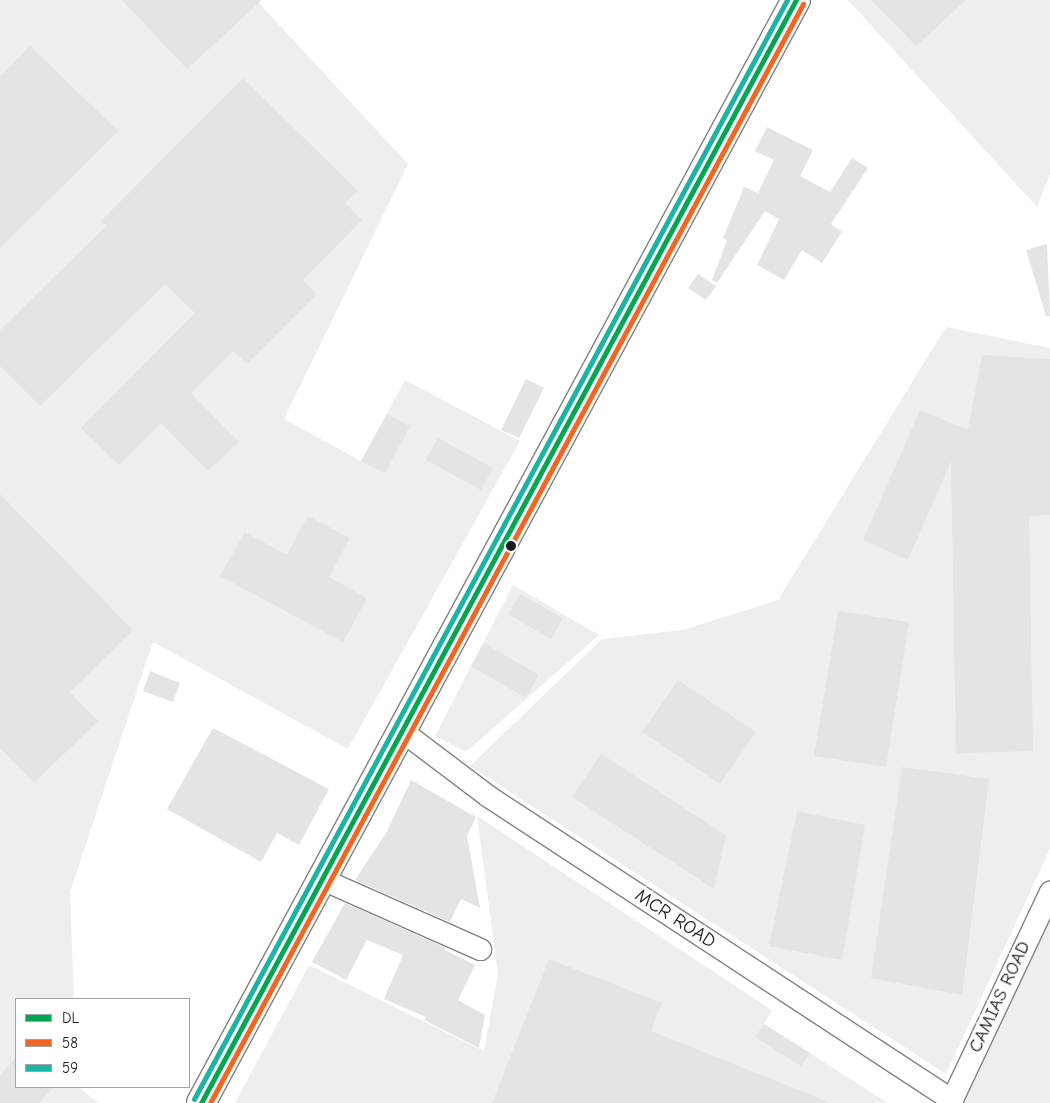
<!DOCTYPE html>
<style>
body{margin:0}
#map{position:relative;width:1050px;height:1103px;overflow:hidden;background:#fff;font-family:"Comic Neue",sans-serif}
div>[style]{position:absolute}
.built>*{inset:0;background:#eee}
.building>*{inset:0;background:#e4e4e4}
.roads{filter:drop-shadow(1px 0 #828282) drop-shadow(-1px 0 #828282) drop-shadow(0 1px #828282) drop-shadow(0 -1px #828282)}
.minor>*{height:21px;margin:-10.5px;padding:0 10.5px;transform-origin:10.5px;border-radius:10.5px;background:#fff}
.trunk>*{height:28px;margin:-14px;padding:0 14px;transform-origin:14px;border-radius:14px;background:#fff}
.bus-1>*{height:5px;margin:-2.5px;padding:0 2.5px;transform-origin:2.5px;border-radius:2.5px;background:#00a651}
.bus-2>*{height:5px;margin:-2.5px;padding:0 2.5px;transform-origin:2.5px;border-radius:2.5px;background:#f26522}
.bus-3>*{height:5px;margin:-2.5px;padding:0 2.5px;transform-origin:2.5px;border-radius:2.5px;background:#1ab4a2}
.dots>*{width:14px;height:14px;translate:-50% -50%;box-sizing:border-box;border:2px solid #fff;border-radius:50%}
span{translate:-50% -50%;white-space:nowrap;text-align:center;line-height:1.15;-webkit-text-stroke:4.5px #fff;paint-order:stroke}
.street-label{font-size:19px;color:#1c1c1c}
.legend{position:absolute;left:15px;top:998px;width:175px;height:90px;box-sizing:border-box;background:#fff;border:1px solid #a4a4a4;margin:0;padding:6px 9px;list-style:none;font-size:15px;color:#1c1c1c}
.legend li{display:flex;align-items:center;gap:10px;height:25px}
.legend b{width:25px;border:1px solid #a4a4a4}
</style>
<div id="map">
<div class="built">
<i style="clip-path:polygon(0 0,256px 0,408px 164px,284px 419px,361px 461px,405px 380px,520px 441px,348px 749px,153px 642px,70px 892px,74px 999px,16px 999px,16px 1087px,41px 1087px,48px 1093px,54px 1087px,79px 1087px,98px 1103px,0 1103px)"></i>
<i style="clip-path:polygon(848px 0,1050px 0,1050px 174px,1037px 207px)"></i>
<i style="clip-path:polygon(946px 327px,1050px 348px,1050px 849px,946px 1074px,470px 766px,602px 639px,683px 630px,778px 600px)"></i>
<i style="clip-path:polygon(513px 585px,599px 635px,466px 752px,435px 736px)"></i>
<i style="clip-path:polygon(477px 816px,772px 1010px,764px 1024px,888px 1103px,235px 1103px,309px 965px,484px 1051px,498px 974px)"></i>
<i style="clip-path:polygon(1050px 913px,1050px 1103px,955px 1103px)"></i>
</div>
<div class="building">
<i style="clip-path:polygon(122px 0,262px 0,187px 69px)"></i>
<i style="clip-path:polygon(871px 0,966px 0,916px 46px)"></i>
<i style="clip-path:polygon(30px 46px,118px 131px,0 248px,0 77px)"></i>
<i style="clip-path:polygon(243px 78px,358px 191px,345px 203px,362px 220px,303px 280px,317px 294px,247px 364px,233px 351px,191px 393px,239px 442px,208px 471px,161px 423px,119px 465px,81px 428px,195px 313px,165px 284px,40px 406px,0 366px,0 330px,106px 226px,101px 221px)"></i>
<i style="clip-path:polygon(767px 127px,813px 150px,800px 176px,830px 192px,852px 158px,868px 168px,831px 224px,842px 232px,822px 263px,802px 250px,784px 280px,757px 265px,779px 219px,765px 211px,717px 283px,712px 280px,727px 240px,723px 238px,744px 187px,758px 193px,774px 160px,755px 151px)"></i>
<i style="clip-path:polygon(1047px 244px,1050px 316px,1046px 316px,1026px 250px)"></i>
<i style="clip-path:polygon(698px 274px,716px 286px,706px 300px,688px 288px)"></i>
<i style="clip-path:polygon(982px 355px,1050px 359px,1050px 515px,1029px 516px,1033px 751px,956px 753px,951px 461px,908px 560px,863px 540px,920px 410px,968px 430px)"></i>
<i style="clip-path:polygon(526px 379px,544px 388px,519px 438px,501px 430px)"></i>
<i style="clip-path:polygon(387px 414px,410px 426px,385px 473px,361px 461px)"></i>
<i style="clip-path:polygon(438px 438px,493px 468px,481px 490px,426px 460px)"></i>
<i style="clip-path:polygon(0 494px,133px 630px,70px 692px,98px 721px,34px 783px,0 748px)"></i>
<i style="clip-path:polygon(308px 516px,350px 538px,329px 577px,367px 598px,343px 642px,220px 576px,245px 532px,287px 555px)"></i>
<i style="clip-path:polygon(520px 594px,563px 618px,551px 639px,508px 614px)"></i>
<i style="clip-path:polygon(838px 611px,909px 622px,886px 767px,814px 756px)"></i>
<i style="clip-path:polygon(484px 643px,539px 675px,526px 698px,471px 666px)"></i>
<i style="clip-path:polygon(150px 671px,180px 683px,173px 702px,143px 691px)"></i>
<i style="clip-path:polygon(678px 680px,756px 732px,720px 784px,642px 732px)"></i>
<i style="clip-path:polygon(213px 728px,329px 789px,299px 845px,277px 833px,261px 862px,167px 809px)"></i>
<i style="clip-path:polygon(601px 754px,726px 835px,714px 889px,572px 797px)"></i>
<i style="clip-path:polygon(902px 767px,989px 779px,962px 995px,871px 978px)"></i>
<i style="clip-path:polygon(411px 780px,476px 817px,467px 836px,480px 908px,461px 899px,450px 922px,355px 880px,386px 833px)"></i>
<i style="clip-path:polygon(797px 811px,865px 825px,842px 960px,769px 946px)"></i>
<i style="clip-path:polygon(345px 903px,446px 948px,445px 950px,475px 965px,458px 1000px,485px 1015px,479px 1048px,424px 1020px,426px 1017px,384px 999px,403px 955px,367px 940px,346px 980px,312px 962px)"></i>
<i style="clip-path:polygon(549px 959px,662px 1003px,651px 1031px,831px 1103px,492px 1103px)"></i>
<i style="clip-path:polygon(764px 1024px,810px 1053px,801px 1066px,755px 1037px)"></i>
<i style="clip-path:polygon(16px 1057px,16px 1087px,54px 1087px,39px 1103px,0 1103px,0 1075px)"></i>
</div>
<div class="roads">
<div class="minor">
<i style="left:402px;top:731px;width:108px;rotate:37.1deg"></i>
<i style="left:488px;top:796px;width:555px;rotate:33.23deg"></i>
<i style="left:322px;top:879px;width:173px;rotate:23.9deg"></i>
<i style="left:950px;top:1103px;width:234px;rotate:-64.7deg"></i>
</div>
<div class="trunk">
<i style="left:201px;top:1103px;width:1253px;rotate:-61.66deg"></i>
</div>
</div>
<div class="bus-1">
<i style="left:201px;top:1103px;width:1253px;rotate:-61.66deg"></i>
</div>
<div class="bus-2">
<i style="left:210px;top:1103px;width:1249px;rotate:-61.65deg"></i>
</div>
<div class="bus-3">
<i style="left:194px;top:1099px;width:1249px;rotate:-61.65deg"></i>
</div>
<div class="dots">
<i style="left:511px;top:546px;background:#1c1c1c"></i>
</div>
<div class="street-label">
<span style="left:675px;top:919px;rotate:33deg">MCR ROAD</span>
<span style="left:1000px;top:997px;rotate:-65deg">CAMIAS ROAD</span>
</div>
<ul class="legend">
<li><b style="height:6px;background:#00a651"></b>DL</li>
<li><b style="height:6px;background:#f26522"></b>58</li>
<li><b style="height:6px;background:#1ab4a2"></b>59</li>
</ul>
</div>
